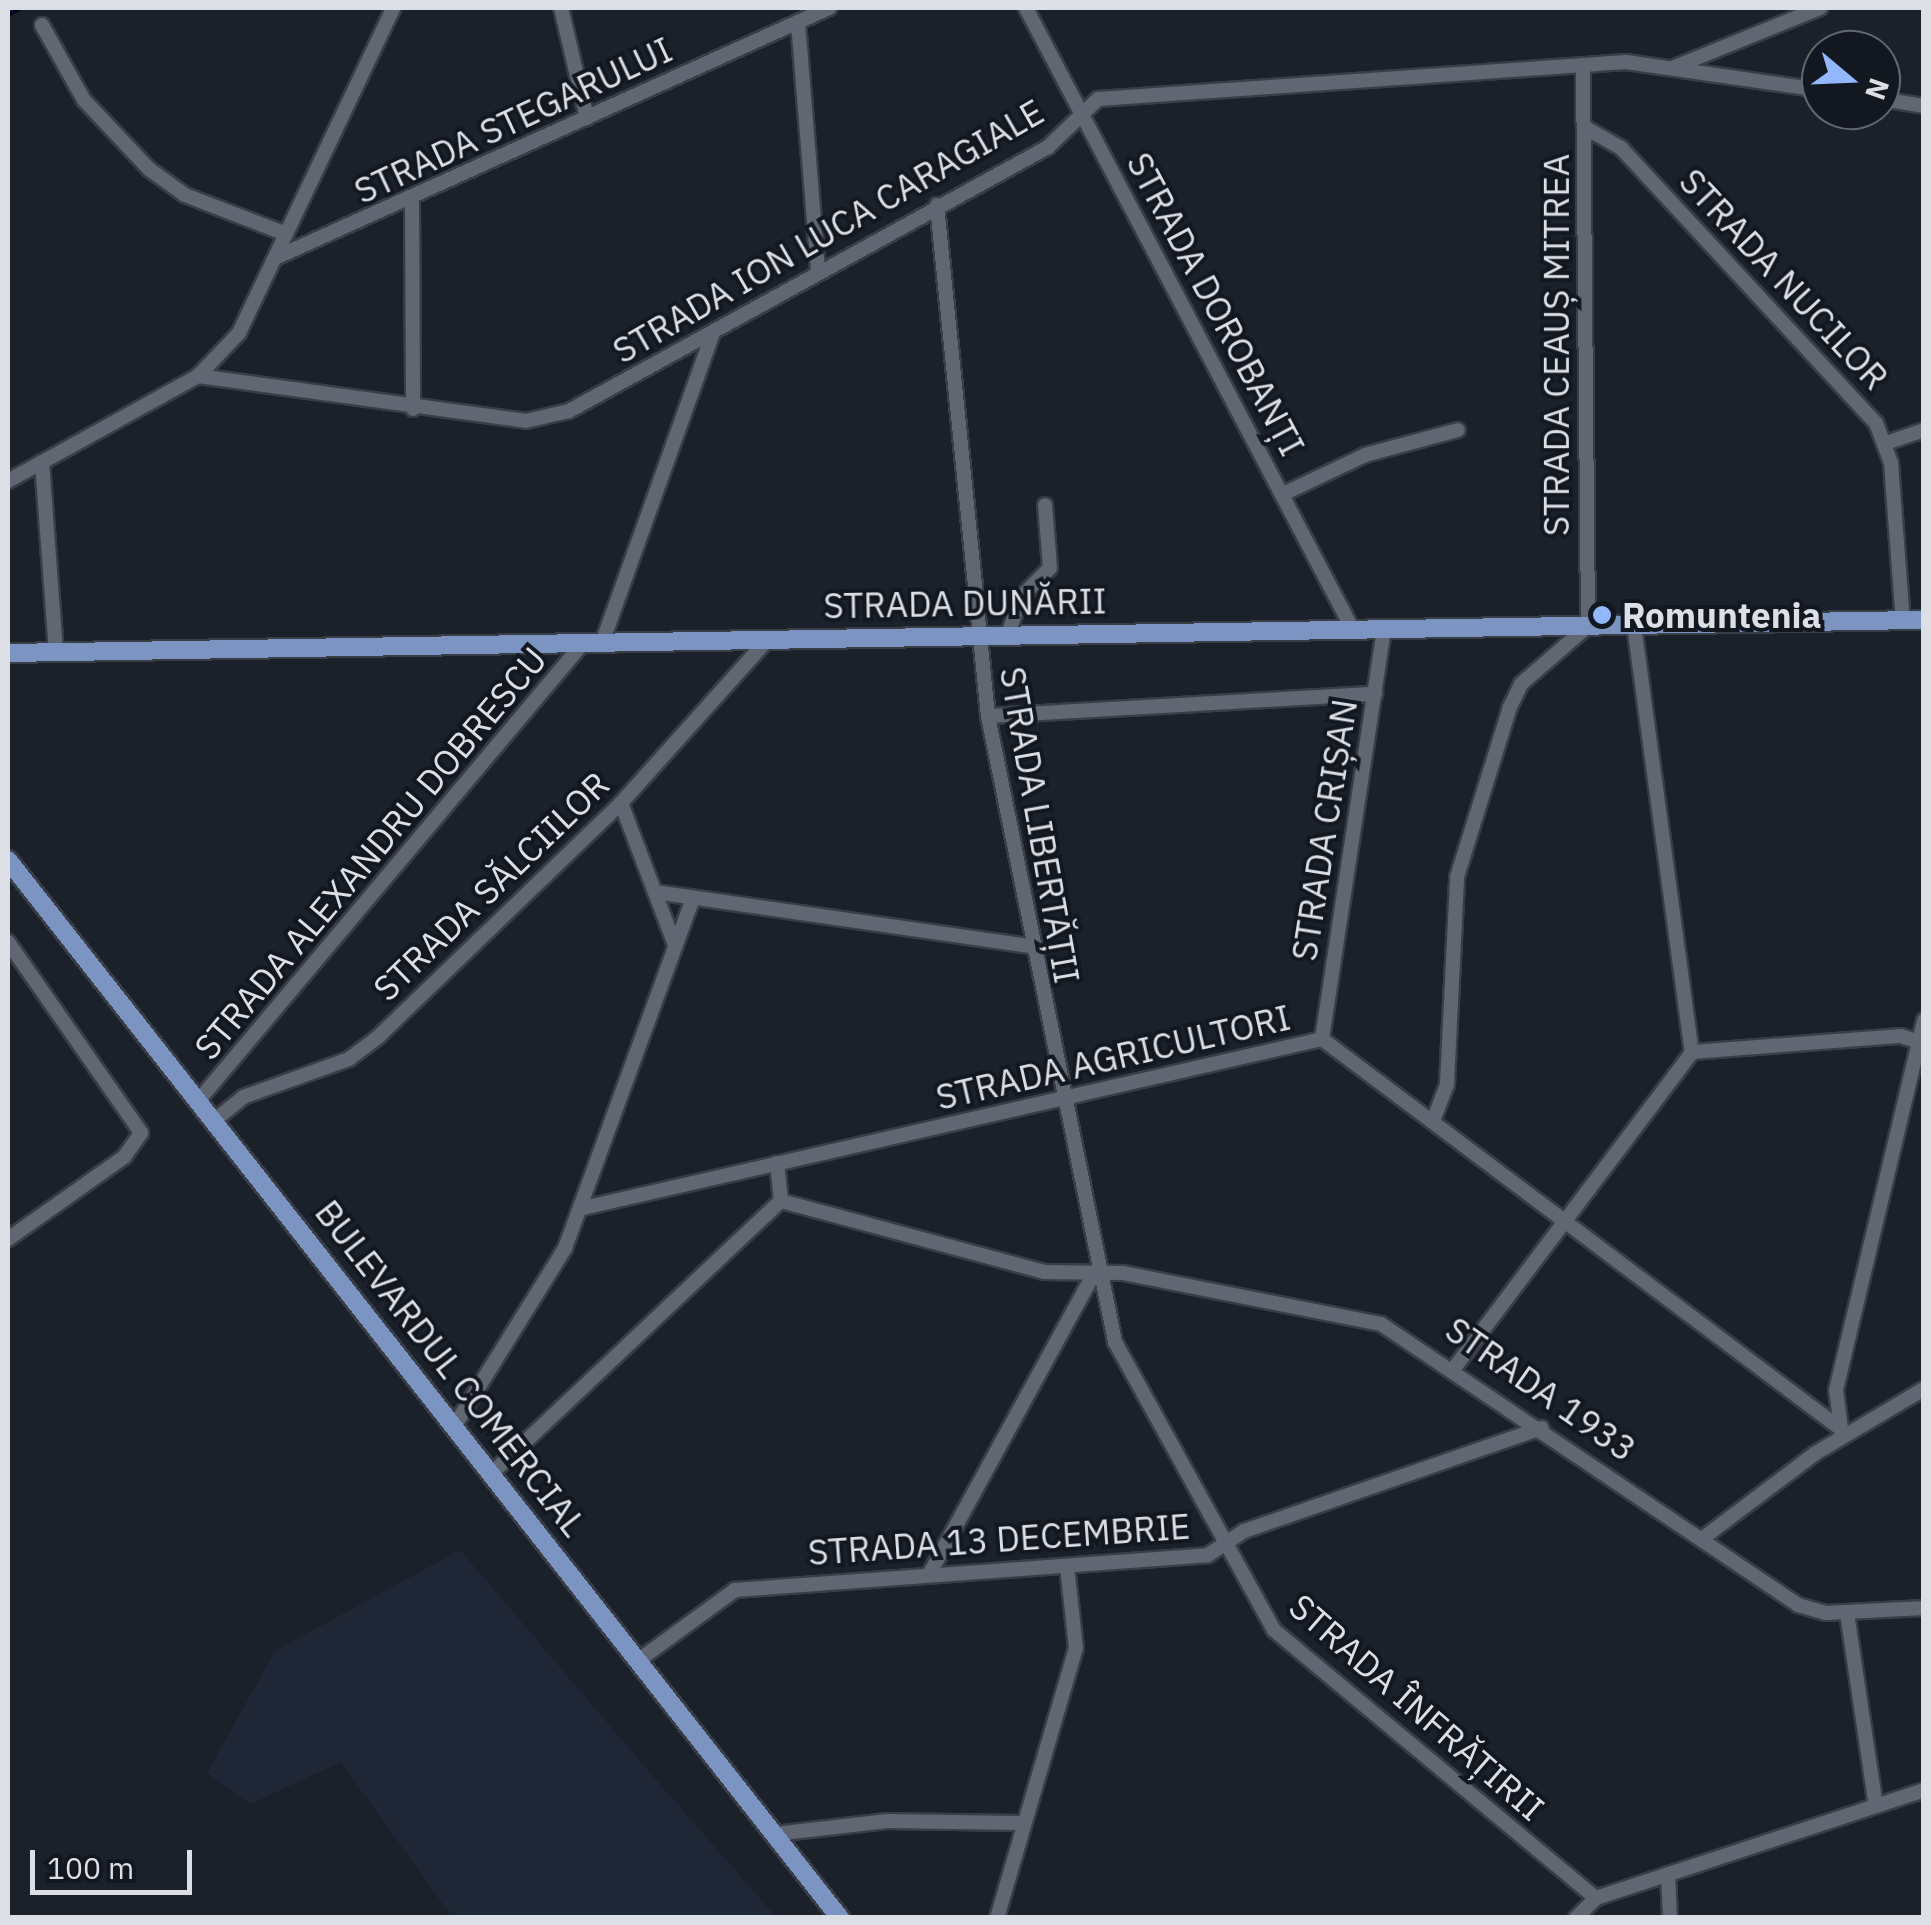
<!DOCTYPE html>
<meta charset="utf-8">
<style>
body{margin:0}
#map{position:relative;width:1931px;height:1925px;overflow:hidden;background:#1b212a;font-family:"IBM Plex Sans",sans-serif}
div>[style]{position:absolute}
.built>*{inset:0;background:#1f2736}
.stream>*{height:4px;margin:-2px;padding:0 2px;transform-origin:2px;border-radius:2px;background:#000422}
.roads{filter:drop-shadow(2px 0 #393d46) drop-shadow(-2px 0 #393d46) drop-shadow(0 2px #393d46) drop-shadow(0 -2px #393d46)}
.minor>*{height:14px;margin:-7px;padding:0 7px;transform-origin:7px;border-radius:7px;background:#606672}
.major>*{height:18px;margin:-9px;padding:0 9px;transform-origin:9px;border-radius:9px;background:#7c94c2}
.dots>*{width:28px;height:28px;translate:-50% -50%;box-sizing:border-box;border:5px solid #121720;border-radius:50%}
span{translate:-50% -50%;white-space:nowrap;text-align:center;line-height:1.15;-webkit-text-stroke:8px #121720;paint-order:stroke}
.street-label{font-size:35px;color:#dcdfe6}
.poi-label{font-size:35px;color:#dcdfe6;font-weight:700}
.left{translate:0 -50%;text-align:left}
.frame{position:absolute;inset:0;border:10px solid #dcdfe6;pointer-events:none}
.north{position:absolute;left:1801px;top:30px;width:100px;height:100px;box-sizing:border-box;background:#121720;border:2px solid #63676f;border-radius:50%;rotate:109deg;font-size:28px;font-weight:700;line-height:40px;text-align:center;color:#dcdfe6}
.north::after{content:'';display:block;margin:auto;width:35px;height:45px;background:#93b7fd;clip-path:polygon(50% 0,100% 100%,50% 72%,0 100%)}
.scale{position:absolute;left:30px;top:1850px;width:162px;height:45px;box-sizing:border-box;border:5px solid #dcdfe6;border-top:0;padding-left:12px;font-size:30px;line-height:35px;white-space:nowrap;color:#dcdfe6;-webkit-text-stroke:8px #121720;paint-order:stroke}
</style>
<div id="map">
<div class="built">
<i style="clip-path:polygon(460px 1550px,652px 1775px,776px 1917px,452px 1917px,341px 1762px,250px 1804px,207px 1773px,275px 1651px)"></i>
</div>
<div class="stream">
<i style="left:8px;top:15px;width:15px;rotate:-28deg"></i>
</div>
<div class="roads">
<div class="minor">
<i style="left:561px;top:8px;width:113px;rotate:76.7deg"></i>
<i style="left:1026px;top:8px;width:703px;rotate:62.27deg"></i>
<i style="left:798px;top:22px;width:252px;rotate:85.4deg"></i>
<i style="left:42px;top:25px;width:86px;rotate:60.8deg"></i>
<i style="left:84px;top:100px;width:95px;rotate:46.7deg"></i>
<i style="left:149px;top:169px;width:44px;rotate:35.8deg"></i>
<i style="left:185px;top:195px;width:108px;rotate:21.1deg"></i>
<i style="left:1672px;top:68px;width:160px;rotate:-22.1deg"></i>
<i style="left:1881px;top:99px;width:44px;rotate:9.2deg"></i>
<i style="left:1584px;top:127px;width:43px;rotate:29.6deg"></i>
<i style="left:1621px;top:148px;width:375px;rotate:47.2deg"></i>
<i style="left:1876px;top:423px;width:43px;rotate:69.4deg"></i>
<i style="left:1891px;top:463px;width:158px;rotate:85.7deg"></i>
<i style="left:412px;top:200px;width:209px;rotate:89.7deg"></i>
<i style="left:937px;top:205px;width:514px;rotate:84.3deg"></i>
<i style="left:988px;top:716px;width:639px;rotate:78.53deg"></i>
<i style="left:1115px;top:1342px;width:329px;rotate:61.1deg"></i>
<i style="left:1274px;top:1630px;width:419px;rotate:39.8deg"></i>
<i style="left:275px;top:258px;width:608px;rotate:-24.29deg"></i>
<i style="left:198px;top:376px;width:59px;rotate:-46.4deg"></i>
<i style="left:239px;top:333px;width:360px;rotate:-64.6deg"></i>
<i style="left:1886px;top:443px;width:40px;rotate:-18.9deg"></i>
<i style="left:42px;top:462px;width:191px;rotate:85.8deg"></i>
<i style="left:8px;top:481px;width:217px;rotate:-28.9deg"></i>
<i style="left:198px;top:376px;width:331px;rotate:7.8deg"></i>
<i style="left:526px;top:421px;width:44px;rotate:-13.1deg"></i>
<i style="left:569px;top:411px;width:547px;rotate:-28.86deg"></i>
<i style="left:1048px;top:147px;width:69px;rotate:-43.8deg"></i>
<i style="left:1098px;top:99px;width:529px;rotate:-4.01deg"></i>
<i style="left:1626px;top:62px;width:197px;rotate:8.2deg"></i>
<i style="left:1283px;top:494px;width:91px;rotate:-25.4deg"></i>
<i style="left:1365px;top:455px;width:96px;rotate:-15deg"></i>
<i style="left:1634px;top:625px;width:431px;rotate:82.3deg"></i>
<i style="left:1008px;top:635px;width:39px;rotate:-72deg"></i>
<i style="left:1020px;top:598px;width:42px;rotate:-45deg"></i>
<i style="left:1050px;top:568px;width:63px;rotate:-94.5deg"></i>
<i style="left:602px;top:643px;width:329px;rotate:-70.3deg"></i>
<i style="left:988px;top:716px;width:388px;rotate:-3.3deg"></i>
<i style="left:621px;top:803px;width:152px;rotate:69.2deg"></i>
<i style="left:655px;top:892px;width:379px;rotate:8.2deg"></i>
<i style="left:8px;top:942px;width:233px;rotate:55.1deg"></i>
<i style="left:141px;top:1133px;width:29px;rotate:125deg"></i>
<i style="left:124px;top:1157px;width:142px;rotate:144.7deg"></i>
<i style="left:1322px;top:1039px;width:415px;rotate:-81.4deg"></i>
<i style="left:1692px;top:1052px;width:210px;rotate:-4.4deg"></i>
<i style="left:1901px;top:1036px;width:23px;rotate:18deg"></i>
<i style="left:199px;top:1100px;width:597px;rotate:-49.96deg"></i>
<i style="left:215px;top:1120px;width:36px;rotate:-39deg"></i>
<i style="left:243px;top:1097px;width:113px;rotate:-19.7deg"></i>
<i style="left:349px;top:1059px;width:38px;rotate:-37deg"></i>
<i style="left:379px;top:1036px;width:336px;rotate:-43.9deg"></i>
<i style="left:621px;top:803px;width:220px;rotate:-48.1deg"></i>
<i style="left:1433px;top:1121px;width:40px;rotate:-69deg"></i>
<i style="left:1447px;top:1084px;width:207px;rotate:-87.2deg"></i>
<i style="left:1457px;top:877px;width:178px;rotate:-72.7deg"></i>
<i style="left:1510px;top:707px;width:25px;rotate:-64deg"></i>
<i style="left:1521px;top:684px;width:89px;rotate:-40.9deg"></i>
<i style="left:1588px;top:626px;width:561px;rotate:-90.51deg"></i>
<i style="left:777px;top:1163px;width:38px;rotate:84deg"></i>
<i style="left:583px;top:1208px;width:758px;rotate:-12.88deg"></i>
<i style="left:1322px;top:1039px;width:644px;rotate:36.92deg"></i>
<i style="left:1455px;top:1367px;width:394px;rotate:-53deg"></i>
<i style="left:455px;top:1425px;width:208px;rotate:-58.1deg"></i>
<i style="left:565px;top:1248px;width:373px;rotate:-69.9deg"></i>
<i style="left:1842px;top:1436px;width:46px;rotate:-97.4deg"></i>
<i style="left:1836px;top:1390px;width:380px;rotate:-76.6deg"></i>
<i style="left:492px;top:1473px;width:397px;rotate:-43.3deg"></i>
<i style="left:781px;top:1201px;width:272px;rotate:15.1deg"></i>
<i style="left:1044px;top:1272px;width:79px;rotate:0.7deg"></i>
<i style="left:1123px;top:1273px;width:263px;rotate:11.2deg"></i>
<i style="left:1381px;top:1324px;width:503px;rotate:33.97deg"></i>
<i style="left:1798px;top:1605px;width:29px;rotate:16deg"></i>
<i style="left:1826px;top:1613px;width:98px;rotate:-2.9deg"></i>
<i style="left:1703px;top:1538px;width:141px;rotate:-37deg"></i>
<i style="left:1816px;top:1453px;width:126px;rotate:-30.7deg"></i>
<i style="left:930px;top:1573px;width:342px;rotate:-61.3deg"></i>
<i style="left:1847px;top:1613px;width:195px;rotate:81.5deg"></i>
<i style="left:639px;top:1660px;width:119px;rotate:-36.1deg"></i>
<i style="left:735px;top:1590px;width:474px;rotate:-4.2deg"></i>
<i style="left:1208px;top:1555px;width:43px;rotate:-33.7deg"></i>
<i style="left:1244px;top:1531px;width:315px;rotate:-19.1deg"></i>
<i style="left:775px;top:1834px;width:113px;rotate:-6.6deg"></i>
<i style="left:887px;top:1821px;width:133px;rotate:0.9deg"></i>
<i style="left:1668px;top:1874px;width:44px;rotate:87.4deg"></i>
<i style="left:997px;top:1918px;width:281px;rotate:-73.7deg"></i>
<i style="left:1076px;top:1648px;width:82px;rotate:-96.3deg"></i>
<i style="left:1576px;top:1918px;width:28px;rotate:-45deg"></i>
<i style="left:1596px;top:1898px;width:345px;rotate:-18.2deg"></i>
</div>
<div class="major">
<i style="left:8px;top:653px;width:1916px;rotate:-0.99deg"></i>
<i style="left:8px;top:860px;width:1346px;rotate:51.82deg"></i>
</div>
</div>
<div class="dots">
<i style="left:1602px;top:615px;background:#93b7fd"></i>
</div>
<div class="street-label">
<span style="left:513px;top:120px;rotate:-25deg">STRADA STEGARULUI</span>
<span style="left:828px;top:231px;rotate:-30deg">STRADA ION LUCA CARAGIALE</span>
<span style="left:1784px;top:279px;rotate:47deg">STRADA NUCILOR</span>
<span style="left:1216px;top:304px;rotate:62deg">STRADA DOROBANȚI</span>
<span style="left:1556px;top:345px;rotate:-90deg">STRADA CEAUȘ MITREA</span>
<span style="left:965px;top:603px;rotate:-1deg">STRADA DUNĂRII</span>
<span style="left:1040px;top:825px;rotate:80deg">STRADA LIBERTĂȚII</span>
<span style="left:1324px;top:830px;rotate:-81deg">STRADA CRIȘAN</span>
<span style="left:370px;top:853px;rotate:-50deg">STRADA ALEXANDRU DOBRESCU</span>
<span style="left:491px;top:886px;rotate:-44deg">STRADA SĂLCIILOR</span>
<span style="left:1113px;top:1057px;rotate:-13deg">STRADA AGRICULTORI</span>
<span style="left:451px;top:1368px;rotate:52deg">BULEVARDUL COMERCIAL</span>
<span style="left:1541px;top:1389px;rotate:35deg">STRADA 1933</span>
<span style="left:999px;top:1539px;rotate:-4deg">STRADA 13 DECEMBRIE</span>
<span style="left:1417px;top:1707px;rotate:41deg">STRADA ÎNFRĂȚIRII</span>
</div>
<div class="poi-label">
<span class="left" style="left:1622px;top:615px">Romuntenia</span>
</div>
<div class="frame"></div>
<div class="north">N</div>
<div class="scale">100 m</div>
</div>
